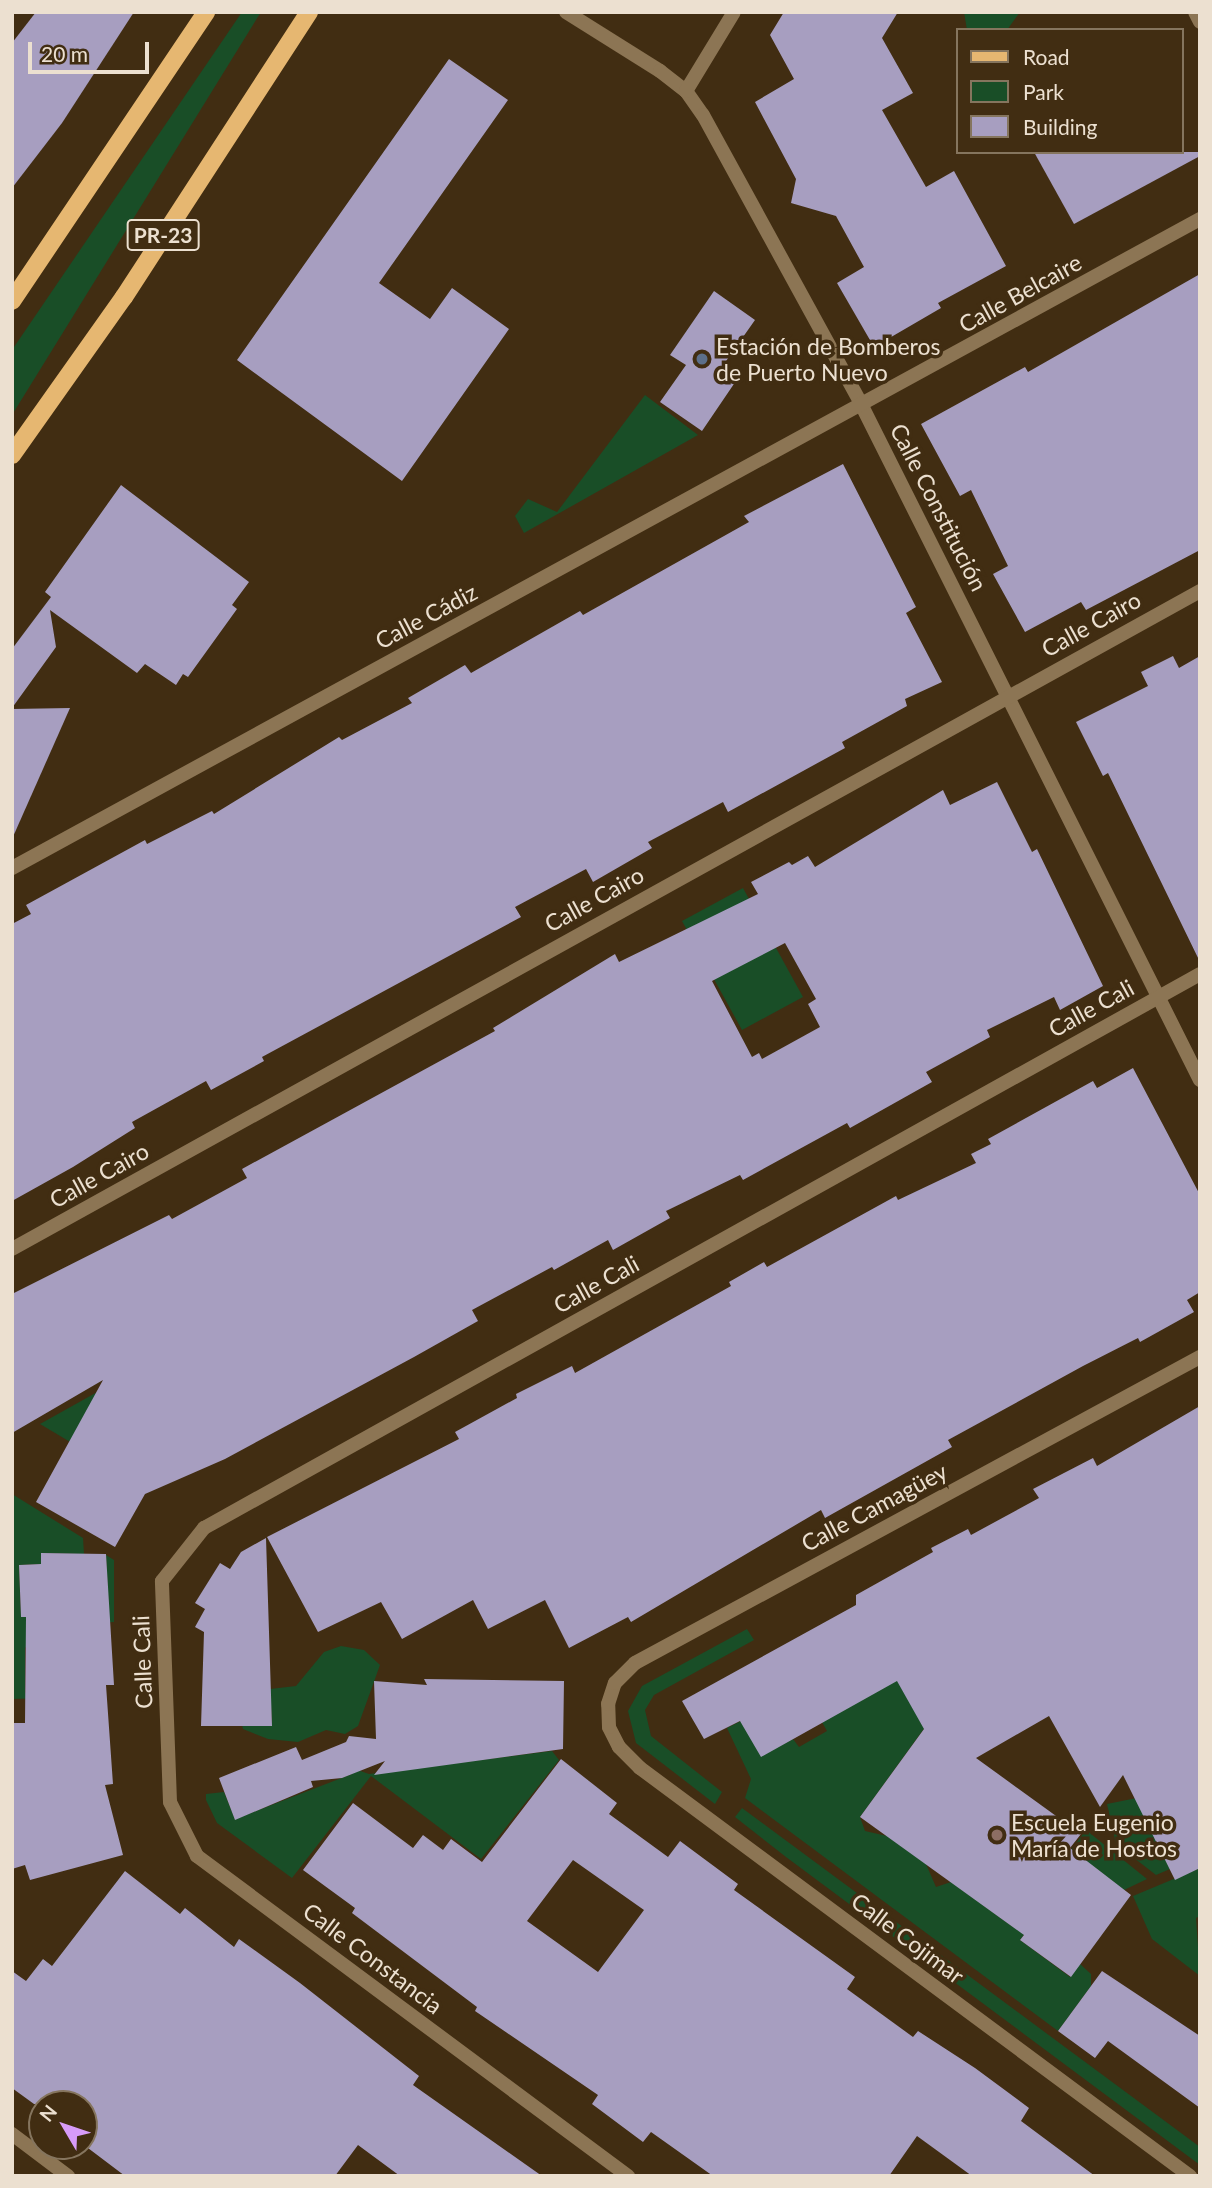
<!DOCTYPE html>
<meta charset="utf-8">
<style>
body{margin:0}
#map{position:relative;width:1212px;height:2188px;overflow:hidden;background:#412d12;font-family:Lato,sans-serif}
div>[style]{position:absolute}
.green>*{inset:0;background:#194e27}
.building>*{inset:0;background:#a79ec0}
.minor>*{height:14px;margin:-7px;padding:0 7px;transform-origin:7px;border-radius:7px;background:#8c7554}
.primary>*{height:18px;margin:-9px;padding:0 9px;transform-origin:9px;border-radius:9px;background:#e6b771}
.dots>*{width:19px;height:19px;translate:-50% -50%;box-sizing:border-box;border:4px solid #412d12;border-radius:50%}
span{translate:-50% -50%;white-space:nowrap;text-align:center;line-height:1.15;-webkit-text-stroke:7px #412d12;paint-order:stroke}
.shield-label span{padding:2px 5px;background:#412d12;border:2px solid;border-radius:5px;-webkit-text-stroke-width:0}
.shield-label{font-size:21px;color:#ece0d0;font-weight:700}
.street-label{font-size:23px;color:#ece0d0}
.poi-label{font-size:23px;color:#ece0d0}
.left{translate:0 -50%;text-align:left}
.frame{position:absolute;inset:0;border:14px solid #ece0d0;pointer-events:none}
.legend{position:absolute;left:956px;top:28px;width:228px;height:126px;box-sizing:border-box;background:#412d12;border:2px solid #85755e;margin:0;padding:9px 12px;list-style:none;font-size:21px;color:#ece0d0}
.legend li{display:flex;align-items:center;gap:14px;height:35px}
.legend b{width:35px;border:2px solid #85755e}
.north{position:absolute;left:28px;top:2090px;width:70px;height:70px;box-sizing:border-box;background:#412d12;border:2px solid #85755e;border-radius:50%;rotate:309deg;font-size:19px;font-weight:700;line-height:28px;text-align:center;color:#ece0d0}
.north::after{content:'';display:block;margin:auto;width:24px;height:32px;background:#d79bf9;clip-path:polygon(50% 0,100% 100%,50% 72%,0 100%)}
.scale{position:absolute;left:28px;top:42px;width:121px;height:32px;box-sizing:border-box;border:4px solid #ece0d0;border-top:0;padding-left:9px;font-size:21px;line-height:24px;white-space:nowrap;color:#ece0d0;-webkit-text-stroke:5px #412d12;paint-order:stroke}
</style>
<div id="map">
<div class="green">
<i style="clip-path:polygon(242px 12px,261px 12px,12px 415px,12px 350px)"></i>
<i style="clip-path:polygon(964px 12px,1020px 12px,1007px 30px,967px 30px)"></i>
<i style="clip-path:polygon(645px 395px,698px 435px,524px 533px,515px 516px,528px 499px,557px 512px)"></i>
<i style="clip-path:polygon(743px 888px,803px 997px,742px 1030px,682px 921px)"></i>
<i style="clip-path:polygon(108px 1386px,87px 1452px,40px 1424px)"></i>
<i style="clip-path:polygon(12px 1494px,83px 1538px,84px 1554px,41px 1553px,41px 1564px,19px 1565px,21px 1617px,109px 1613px,106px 1555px,114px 1560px,114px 1622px,44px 1625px,25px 1648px,25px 1693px,82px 1697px,12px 1699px)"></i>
<i style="clip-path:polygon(857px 1607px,928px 1723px,860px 1817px,865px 1831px,887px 1836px,926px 1864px,936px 1887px,951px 1882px,1013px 1927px,1086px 1830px,1147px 1879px,1124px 1890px,1081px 1857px,1020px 1940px,1070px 1977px,1080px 1964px,1091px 1974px,1091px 1986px,1058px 2031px,745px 1798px,751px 1779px,727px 1728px,741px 1721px,761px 1756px,793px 1739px,799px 1747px,827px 1731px,792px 1669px)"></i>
<i style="clip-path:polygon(747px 1629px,754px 1640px,654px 1695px,645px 1710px,651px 1736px,722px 1792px,715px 1804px,636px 1743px,628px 1711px,642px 1686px)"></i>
<i style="clip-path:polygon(341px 1646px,364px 1650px,380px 1665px,358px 1726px,345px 1734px,326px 1730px,298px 1742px,268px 1739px,243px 1729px,242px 1725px,272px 1723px,270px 1689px,296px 1686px,324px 1652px)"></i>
<i style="clip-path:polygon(552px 1751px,559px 1760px,481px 1859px,371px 1776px,292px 1878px,217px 1823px,206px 1800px,206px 1794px,224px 1792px,235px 1819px,352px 1774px,349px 1767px,369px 1774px)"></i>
<i style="clip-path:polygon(1176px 1790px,1170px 1869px,1156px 1875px,1116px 1844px,1107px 1804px)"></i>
<i style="clip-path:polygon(742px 1808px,1200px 2147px,1200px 2165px,786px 1857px,735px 1817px)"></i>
<i style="clip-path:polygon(1200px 1868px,1200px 1916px,1196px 1918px,1200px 1976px,1152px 1939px,1133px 1896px)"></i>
</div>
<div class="building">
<i style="clip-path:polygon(36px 12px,134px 12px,62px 123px,12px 188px,12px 43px)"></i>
<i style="clip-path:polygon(784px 12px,898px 12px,882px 38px,913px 93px,882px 110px,926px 187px,954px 171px,1006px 266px,938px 303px,941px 308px,874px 347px,837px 283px,864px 267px,836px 216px,791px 203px,796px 179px,755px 102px,794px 79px,770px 35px)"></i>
<i style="clip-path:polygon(449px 59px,508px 100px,379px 283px,430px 319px,452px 288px,509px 329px,402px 481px,237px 360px)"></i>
<i style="clip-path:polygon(1034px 152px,1200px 152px,1200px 156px,1074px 224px)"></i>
<i style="clip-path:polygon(1200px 274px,1200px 550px,1086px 610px,1081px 602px,1025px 632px,993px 574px,1008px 566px,971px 490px,960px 496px,921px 424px,1025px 367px,1028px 372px)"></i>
<i style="clip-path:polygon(714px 291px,755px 320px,724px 364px,740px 375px,702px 431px,660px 402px,686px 365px,670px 355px)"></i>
<i style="clip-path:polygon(843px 464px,916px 607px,906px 613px,942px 682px,905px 699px,907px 706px,842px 742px,845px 748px,728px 812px,723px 802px,648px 842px,652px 848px,593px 882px,586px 869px,515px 907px,521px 917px,262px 1057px,264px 1061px,211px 1090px,206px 1081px,132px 1122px,135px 1128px,73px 1167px,12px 1201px,12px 924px,31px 914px,26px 905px,145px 840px,147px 844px,212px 811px,214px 814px,339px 737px,342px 740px,412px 703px,408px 698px,465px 665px,471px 673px,580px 611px,583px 615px,749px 522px,744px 516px)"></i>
<i style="clip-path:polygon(121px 485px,249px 582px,232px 605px,237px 609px,188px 677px,183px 674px,176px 685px,145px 664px,137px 673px,50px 610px,56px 647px,12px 708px,12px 649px,51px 597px,45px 592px)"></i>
<i style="clip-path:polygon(1173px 656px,1179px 668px,1200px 656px,1200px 962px,1108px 773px,1103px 776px,1076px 722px,1148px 686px,1141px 672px)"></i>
<i style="clip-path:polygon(70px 708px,12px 839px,12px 709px)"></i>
<i style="clip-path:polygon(evenodd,997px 782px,1032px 852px,1037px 849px,1103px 986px,1060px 1010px,1054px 997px,987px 1030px,990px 1037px,926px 1072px,932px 1082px,850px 1128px,847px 1123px,743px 1180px,740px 1175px,666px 1211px,670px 1218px,613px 1250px,608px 1240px,554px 1270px,552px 1267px,472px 1310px,478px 1321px,414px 1357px,225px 1459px,145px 1494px,115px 1547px,36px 1502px,103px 1380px,12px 1433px,12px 1294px,169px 1215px,172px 1219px,247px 1178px,242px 1169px,495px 1031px,493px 1028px,615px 954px,619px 962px,758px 894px,751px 882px,789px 862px,792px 865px,808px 856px,815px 867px,943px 790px,950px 805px,997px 782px,785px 943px,816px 999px,808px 1004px,820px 1027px,762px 1059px,759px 1053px,752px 1057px,712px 981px,785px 943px)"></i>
<i style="clip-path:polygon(1133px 1068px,1200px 1195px,1200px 1292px,1187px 1300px,1194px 1312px,1140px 1342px,1138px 1338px,1083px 1366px,948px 1440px,952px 1447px,825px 1518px,821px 1510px,631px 1622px,628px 1617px,569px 1648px,545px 1600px,488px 1629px,473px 1600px,402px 1639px,381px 1602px,318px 1632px,267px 1537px,459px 1439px,455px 1432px,517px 1398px,516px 1394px,572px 1366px,575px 1373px,731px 1286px,729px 1282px,764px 1262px,767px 1267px,896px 1196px,898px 1200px,976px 1163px,971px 1154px,991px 1144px,988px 1139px,1093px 1081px,1097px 1088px)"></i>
<i style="clip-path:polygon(1200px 1406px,1200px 1868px,1175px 1880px,1123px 1775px,1100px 1807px,1049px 1716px,976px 1758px,1081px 1834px,1070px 1848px,1131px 1895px,1071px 1977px,1020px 1940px,1024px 1935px,860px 1817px,924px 1729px,897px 1681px,761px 1757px,740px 1721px,704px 1739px,682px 1701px,856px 1605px,856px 1595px,933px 1552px,931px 1548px,968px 1529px,971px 1535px,1039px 1498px,1033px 1489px,1093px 1458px,1097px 1466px)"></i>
<i style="clip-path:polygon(266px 1538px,272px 1726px,201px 1726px,204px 1632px,195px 1627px,205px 1609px,195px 1603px,220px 1563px,230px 1569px,241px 1552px)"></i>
<i style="clip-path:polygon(41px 1553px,106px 1554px,114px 1685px,106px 1685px,113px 1784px,105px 1785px,123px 1855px,30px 1880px,25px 1865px,12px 1869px,12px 1723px,25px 1723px,26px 1617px,21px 1617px,19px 1565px,41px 1564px)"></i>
<i style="clip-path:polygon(424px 1679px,564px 1681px,563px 1749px,374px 1775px,385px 1761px,342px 1778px,311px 1781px,313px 1787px,235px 1820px,219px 1778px,296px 1747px,302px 1760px,346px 1742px,349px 1736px,376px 1739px,374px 1681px,427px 1685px)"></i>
<i style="clip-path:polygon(evenodd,561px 1759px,617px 1803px,609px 1814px,668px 1857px,680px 1841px,738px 1884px,734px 1890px,855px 1977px,847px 1989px,913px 2037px,918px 2031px,975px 2068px,1029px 2108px,1021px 2121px,1095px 2176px,972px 2176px,917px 2136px,889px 2176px,713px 2176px,651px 2132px,643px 2142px,592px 2104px,598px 2095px,475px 2011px,477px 2007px,352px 1913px,355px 1908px,303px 1870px,353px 1803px,413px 1848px,423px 1835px,443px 1850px,451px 1839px,482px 1862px,561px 1759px,573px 1860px,644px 1910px,598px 1972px,527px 1921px,573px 1860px)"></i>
<i style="clip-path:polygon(125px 1871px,180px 1914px,185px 1908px,234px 1947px,239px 1939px,300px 1983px,419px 2076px,413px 2085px,542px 2176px,400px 2176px,358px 2145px,335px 2176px,125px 2176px,84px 2145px,84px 2104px,34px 2104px,12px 2088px,12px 1971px,26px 1981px,43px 1959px,52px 1966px)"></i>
<i style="clip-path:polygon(1102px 1971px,1200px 2036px,1200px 2108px,1108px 2041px,1095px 2058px,1058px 2031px)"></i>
</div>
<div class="minor">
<i style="left:566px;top:12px;width:111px;rotate:32.1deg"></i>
<i style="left:660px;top:71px;width:33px;rotate:38deg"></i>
<i style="left:686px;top:91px;width:29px;rotate:55deg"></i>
<i style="left:703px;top:115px;width:332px;rotate:61.3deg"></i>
<i style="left:862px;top:406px;width:754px;rotate:63.37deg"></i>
<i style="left:1195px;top:12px;width:11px;rotate:63deg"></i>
<i style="left:686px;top:91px;width:92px;rotate:-58.7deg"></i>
<i style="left:12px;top:868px;width:1354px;rotate:-28.65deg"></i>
<i style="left:12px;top:1249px;width:1358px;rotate:-28.98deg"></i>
<i style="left:12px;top:2134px;width:70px;rotate:36.9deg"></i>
<i style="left:628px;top:2176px;width:537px;rotate:-143.41deg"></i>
<i style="left:197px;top:1856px;width:60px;rotate:-116.6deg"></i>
<i style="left:170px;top:1802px;width:221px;rotate:-92.1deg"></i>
<i style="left:162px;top:1581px;width:68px;rotate:-51.6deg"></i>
<i style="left:204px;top:1528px;width:1140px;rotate:-29.08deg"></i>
<i style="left:1190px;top:2176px;width:685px;rotate:-143.43deg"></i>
<i style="left:640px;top:1768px;width:30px;rotate:-135deg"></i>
<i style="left:619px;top:1747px;width:22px;rotate:-117deg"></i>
<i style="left:609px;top:1727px;width:23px;rotate:-92deg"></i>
<i style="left:608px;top:1704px;width:22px;rotate:-72deg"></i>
<i style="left:615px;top:1683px;width:28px;rotate:-45deg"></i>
<i style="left:635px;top:1663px;width:643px;rotate:-28.44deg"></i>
</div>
<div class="primary">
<i style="left:12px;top:301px;width:348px;rotate:-56.1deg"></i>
<i style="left:12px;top:455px;width:194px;rotate:-54.7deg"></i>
<i style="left:124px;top:297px;width:340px;rotate:-57deg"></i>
</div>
<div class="dots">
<i style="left:702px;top:359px;background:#5c6f8a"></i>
<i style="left:997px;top:1835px;background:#8d6e63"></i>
</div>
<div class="shield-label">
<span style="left:163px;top:235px">PR-23</span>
</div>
<div class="street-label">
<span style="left:1020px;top:293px;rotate:-29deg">Calle Belcaire</span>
<span style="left:939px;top:507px;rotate:63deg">Calle Constitución</span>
<span style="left:426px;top:616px;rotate:-28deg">Calle Cádiz</span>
<span style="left:1091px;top:624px;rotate:-29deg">Calle Cairo</span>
<span style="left:594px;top:899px;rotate:-29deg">Calle Cairo</span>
<span style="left:1091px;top:1008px;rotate:-29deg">Calle Cali</span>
<span style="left:99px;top:1175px;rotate:-29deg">Calle Cairo</span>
<span style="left:596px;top:1284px;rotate:-29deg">Calle Cali</span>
<span style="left:874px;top:1507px;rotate:-28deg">Calle Camagüey</span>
<span style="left:142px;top:1662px;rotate:-92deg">Calle Cali</span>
<span style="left:908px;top:1938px;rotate:37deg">Calle Cojimar</span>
<span style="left:373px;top:1958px;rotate:37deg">Calle Constancia</span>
</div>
<div class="poi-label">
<span class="left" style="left:716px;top:359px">Estación de Bomberos<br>de Puerto Nuevo</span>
<span class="left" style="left:1011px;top:1835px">Escuela Eugenio<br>María de Hostos</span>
</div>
<div class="frame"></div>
<ul class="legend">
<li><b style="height:9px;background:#e6b771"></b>Road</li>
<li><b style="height:19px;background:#194e27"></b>Park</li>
<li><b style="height:19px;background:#a79ec0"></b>Building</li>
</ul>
<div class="north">N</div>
<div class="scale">20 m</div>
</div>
